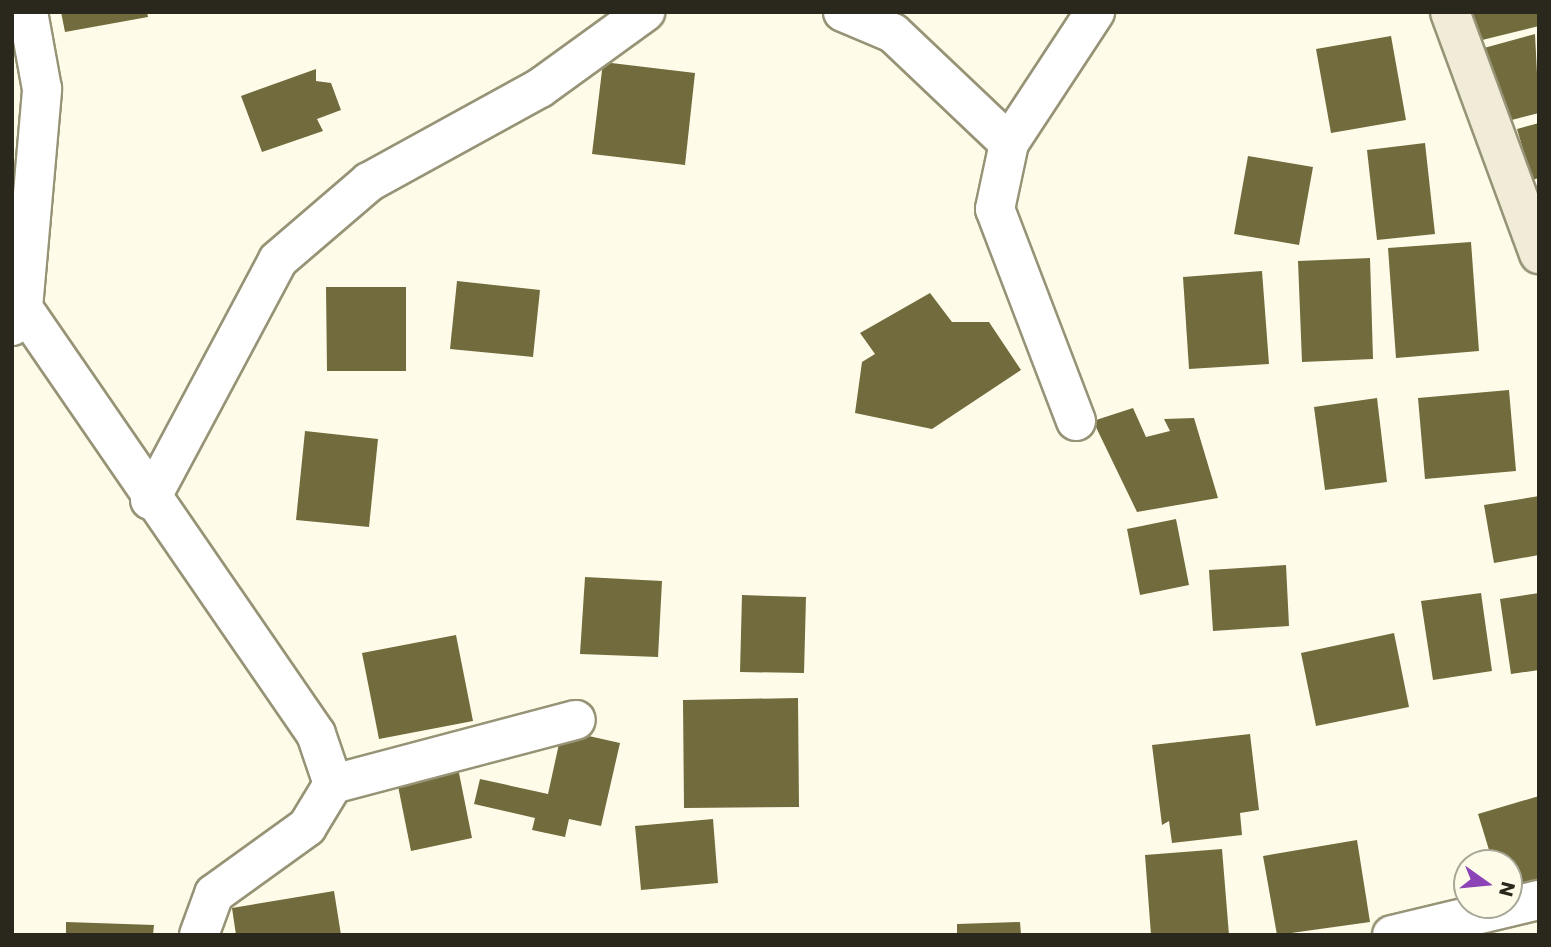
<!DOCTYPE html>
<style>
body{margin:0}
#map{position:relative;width:1551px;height:947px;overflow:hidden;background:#fefce9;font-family:Poppins,sans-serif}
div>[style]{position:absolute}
.building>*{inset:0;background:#726b3d}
.roads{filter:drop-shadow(2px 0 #979376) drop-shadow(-2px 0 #979376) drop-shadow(0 2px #979376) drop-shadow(0 -2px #979376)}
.street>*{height:38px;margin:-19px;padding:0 19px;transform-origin:19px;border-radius:19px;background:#fff}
.secondary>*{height:38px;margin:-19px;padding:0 19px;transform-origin:19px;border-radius:19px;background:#f0ecd7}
span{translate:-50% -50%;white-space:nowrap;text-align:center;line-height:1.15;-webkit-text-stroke:7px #fefce9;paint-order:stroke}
.frame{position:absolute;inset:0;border:14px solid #2a281c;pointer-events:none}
.north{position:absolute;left:1453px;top:849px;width:70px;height:70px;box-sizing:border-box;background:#fefce9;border:2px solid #a9a797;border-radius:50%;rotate:105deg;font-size:19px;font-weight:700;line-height:28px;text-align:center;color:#2a281c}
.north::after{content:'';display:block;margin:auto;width:24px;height:32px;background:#8c43b5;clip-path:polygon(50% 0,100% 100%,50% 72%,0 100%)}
</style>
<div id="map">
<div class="building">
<i style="clip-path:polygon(61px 12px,147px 12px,148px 17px,65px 32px)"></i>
<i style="clip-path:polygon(1470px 12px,1539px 12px,1539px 26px,1478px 41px)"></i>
<i style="clip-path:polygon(1535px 34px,1539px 113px,1504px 122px,1484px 48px)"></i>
<i style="clip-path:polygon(1391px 36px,1406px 120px,1331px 133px,1316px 49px)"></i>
<i style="clip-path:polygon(603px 62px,695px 73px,685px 165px,592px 154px)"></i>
<i style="clip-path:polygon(316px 69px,316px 81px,331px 83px,341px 110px,317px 119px,323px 131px,262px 152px,241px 96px)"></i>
<i style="clip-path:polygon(1539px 123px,1539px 178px,1532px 180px,1517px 129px)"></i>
<i style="clip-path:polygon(1425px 143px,1435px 234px,1377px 240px,1367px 150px)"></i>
<i style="clip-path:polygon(1248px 156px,1313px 167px,1299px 245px,1234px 234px)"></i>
<i style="clip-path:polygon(1471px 242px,1479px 351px,1396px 358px,1388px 248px)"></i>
<i style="clip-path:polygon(1370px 258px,1373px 359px,1302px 362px,1298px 261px)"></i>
<i style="clip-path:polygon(1262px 271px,1269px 364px,1189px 369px,1183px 277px)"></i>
<i style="clip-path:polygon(457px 281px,540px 290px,533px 357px,450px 349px)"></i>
<i style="clip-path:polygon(326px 287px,406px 287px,406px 371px,327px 371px)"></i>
<i style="clip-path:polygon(930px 293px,952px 322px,989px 322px,1021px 370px,932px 429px,855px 413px,862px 362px,875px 354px,860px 333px)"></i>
<i style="clip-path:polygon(1509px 390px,1516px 471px,1425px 479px,1418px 398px)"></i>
<i style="clip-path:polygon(1377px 398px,1387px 482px,1325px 490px,1314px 407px)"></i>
<i style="clip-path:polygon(1133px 408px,1146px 437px,1170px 431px,1164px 419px,1194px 418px,1218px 498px,1137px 512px,1093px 421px)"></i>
<i style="clip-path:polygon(305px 431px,378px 439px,369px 527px,296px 520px)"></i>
<i style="clip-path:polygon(1539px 496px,1539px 555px,1494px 563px,1484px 505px)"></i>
<i style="clip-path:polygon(1176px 519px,1189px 585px,1140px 595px,1127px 529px)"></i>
<i style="clip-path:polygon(1286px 565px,1289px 626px,1213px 631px,1209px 570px)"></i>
<i style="clip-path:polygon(585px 577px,662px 581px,658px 657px,580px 654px)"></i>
<i style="clip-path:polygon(1481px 593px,1492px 671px,1433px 680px,1421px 601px)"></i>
<i style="clip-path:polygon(1539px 593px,1539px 670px,1511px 674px,1500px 599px)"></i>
<i style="clip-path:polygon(742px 595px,806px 597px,804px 673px,740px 672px)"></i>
<i style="clip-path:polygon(1394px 633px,1409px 707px,1316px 726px,1301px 653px)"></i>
<i style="clip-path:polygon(456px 635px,473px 721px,379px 739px,362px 653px)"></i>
<i style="clip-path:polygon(798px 698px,799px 807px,684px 808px,683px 700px)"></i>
<i style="clip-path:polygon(562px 730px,620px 743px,601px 826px,569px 819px,565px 837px,532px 830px,535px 818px,474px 804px,480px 779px,548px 794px)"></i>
<i style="clip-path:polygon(1250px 734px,1259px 810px,1240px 813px,1242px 835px,1172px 843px,1169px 821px,1162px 825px,1152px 745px)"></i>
<i style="clip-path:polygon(458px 768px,472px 838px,411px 851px,397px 781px)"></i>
<i style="clip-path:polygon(1539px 796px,1539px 887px,1509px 896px,1509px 863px,1493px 863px,1478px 814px)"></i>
<i style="clip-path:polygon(713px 819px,718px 883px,641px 890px,635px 826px)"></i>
<i style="clip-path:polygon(1357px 840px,1370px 922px,1277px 935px,1263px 856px)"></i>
<i style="clip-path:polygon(1222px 849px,1229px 935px,1151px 935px,1145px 855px)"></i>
<i style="clip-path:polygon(334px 891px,341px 935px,236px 935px,232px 908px)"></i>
<i style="clip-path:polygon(66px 922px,154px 925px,153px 935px,66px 935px)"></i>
<i style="clip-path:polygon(1020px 922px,1021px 935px,957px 935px,957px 924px)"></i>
</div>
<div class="roads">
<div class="street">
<i style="left:843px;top:12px;width:54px;rotate:22.8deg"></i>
<i style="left:893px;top:33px;width:160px;rotate:43.5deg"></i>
<i style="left:23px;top:308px;width:517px;rotate:55.48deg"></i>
<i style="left:316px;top:734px;width:53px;rotate:71.2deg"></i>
<i style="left:333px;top:784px;width:251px;rotate:-14.8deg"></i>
<i style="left:12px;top:326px;width:21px;rotate:-59deg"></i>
<i style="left:23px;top:308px;width:220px;rotate:-85deg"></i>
<i style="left:42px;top:89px;width:78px;rotate:-100.3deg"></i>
<i style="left:1076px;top:421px;width:227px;rotate:-110.9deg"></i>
<i style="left:995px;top:209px;width:67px;rotate:-78deg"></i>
<i style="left:1009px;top:143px;width:157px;rotate:-56.7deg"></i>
<i style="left:150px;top:500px;width:272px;rotate:-61.9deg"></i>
<i style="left:278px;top:260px;width:120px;rotate:-40.6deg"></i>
<i style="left:369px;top:182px;width:195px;rotate:-28.8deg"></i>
<i style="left:540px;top:88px;width:130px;rotate:-35.9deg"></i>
<i style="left:199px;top:935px;width:44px;rotate:-69.9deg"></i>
<i style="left:214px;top:894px;width:115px;rotate:-35.8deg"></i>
<i style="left:307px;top:827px;width:50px;rotate:-58.8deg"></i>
<i style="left:1392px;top:935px;width:151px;rotate:-13.4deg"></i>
</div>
<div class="secondary">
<i style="left:1450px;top:12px;width:258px;rotate:69.8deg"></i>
</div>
</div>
<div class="frame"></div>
<div class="north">N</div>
</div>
